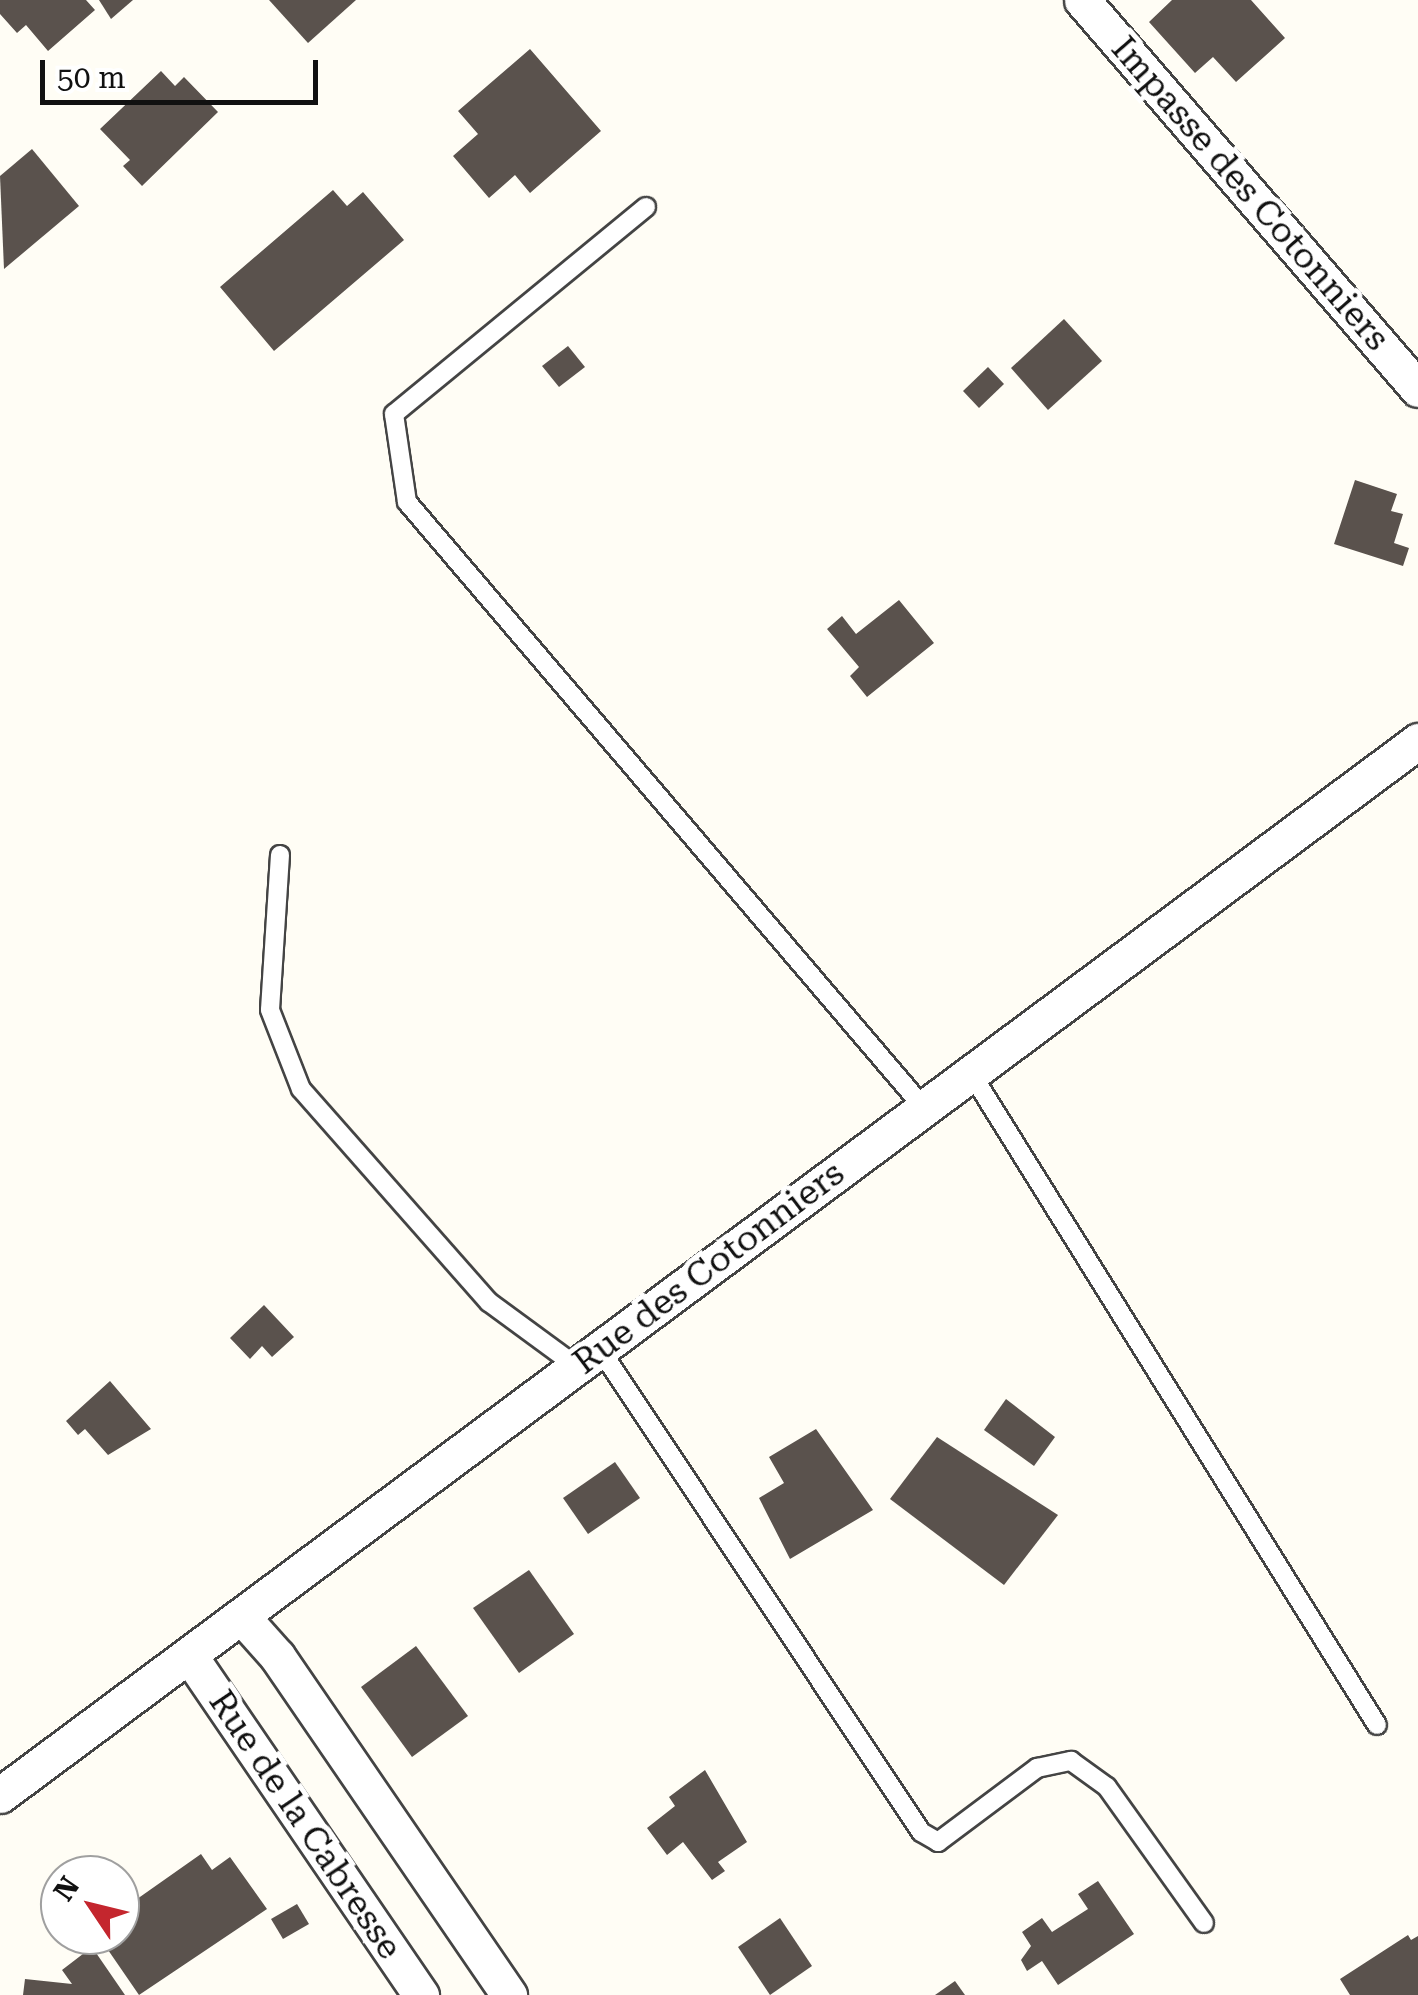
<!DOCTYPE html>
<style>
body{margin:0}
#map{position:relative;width:1418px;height:1995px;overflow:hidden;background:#fffdf5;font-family:"Roboto Serif",serif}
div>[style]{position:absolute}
.building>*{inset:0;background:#5a524d}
.roads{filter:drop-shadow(2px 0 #444) drop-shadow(-2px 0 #444) drop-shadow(0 2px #444) drop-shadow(0 -2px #444)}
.lane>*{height:18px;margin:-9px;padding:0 9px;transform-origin:9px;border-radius:9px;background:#fff}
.street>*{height:35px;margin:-17.5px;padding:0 17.5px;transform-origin:17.5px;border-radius:17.5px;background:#fff}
span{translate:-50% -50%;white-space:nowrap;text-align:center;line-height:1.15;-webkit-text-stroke:10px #fff;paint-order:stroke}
.street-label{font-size:35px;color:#111}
.north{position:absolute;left:40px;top:1855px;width:100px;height:100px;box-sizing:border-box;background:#fff;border:2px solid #a0a0a0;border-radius:50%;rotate:305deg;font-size:28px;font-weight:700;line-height:40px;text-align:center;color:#111}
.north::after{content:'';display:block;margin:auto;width:35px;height:45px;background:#c4262e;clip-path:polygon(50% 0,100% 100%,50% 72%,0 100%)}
.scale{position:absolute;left:40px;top:60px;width:278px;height:45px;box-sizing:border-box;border:5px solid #111;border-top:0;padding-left:12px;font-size:30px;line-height:35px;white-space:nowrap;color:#111;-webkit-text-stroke:8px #fff;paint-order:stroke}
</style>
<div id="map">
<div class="building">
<i style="clip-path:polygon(0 0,86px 0,95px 10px,48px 51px,26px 25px,17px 33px,0 14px)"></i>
<i style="clip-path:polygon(99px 0,133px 0,111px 19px)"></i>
<i style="clip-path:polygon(269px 0,356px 0,308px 43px)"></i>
<i style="clip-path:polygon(1172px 0,1251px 0,1285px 38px,1236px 82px,1213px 57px,1195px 73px,1149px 22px)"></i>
<i style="clip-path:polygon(530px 49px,601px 131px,530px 193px,515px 175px,489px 198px,453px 156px,478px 134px,458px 111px)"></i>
<i style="clip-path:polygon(161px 71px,175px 86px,184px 77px,218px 112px,142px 186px,123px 166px,130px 160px,100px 129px)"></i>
<i style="clip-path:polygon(32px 149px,79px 206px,4px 269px,0 176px)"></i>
<i style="clip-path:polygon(333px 190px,347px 206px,363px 192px,404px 240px,274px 351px,220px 287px)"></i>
<i style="clip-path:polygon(1064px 319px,1102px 361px,1048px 410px,1011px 368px)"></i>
<i style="clip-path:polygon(568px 346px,585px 367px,559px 387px,542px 366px)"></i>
<i style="clip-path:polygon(988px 367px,1004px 384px,979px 408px,963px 391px)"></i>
<i style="clip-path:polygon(1355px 480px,1397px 494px,1391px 511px,1403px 514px,1394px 543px,1409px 548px,1403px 566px,1334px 544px)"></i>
<i style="clip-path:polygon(899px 600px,934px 643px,867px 697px,850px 676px,859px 667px,827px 629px,842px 616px,856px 634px)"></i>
<i style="clip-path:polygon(264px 1305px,294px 1337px,272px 1357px,262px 1346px,250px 1359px,230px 1338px)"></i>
<i style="clip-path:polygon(110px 1381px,151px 1429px,108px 1455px,85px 1429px,78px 1435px,66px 1421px)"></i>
<i style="clip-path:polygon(1006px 1399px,1055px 1437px,1034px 1466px,984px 1430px)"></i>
<i style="clip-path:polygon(816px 1429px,873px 1510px,790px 1559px,759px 1498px,784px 1483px,769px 1457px)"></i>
<i style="clip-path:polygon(937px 1437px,1058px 1515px,1004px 1585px,890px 1499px)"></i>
<i style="clip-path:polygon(615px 1462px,640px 1498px,588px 1534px,563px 1498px)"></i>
<i style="clip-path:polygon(529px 1570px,574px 1634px,519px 1673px,473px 1608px)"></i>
<i style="clip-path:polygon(416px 1646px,468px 1716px,412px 1757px,361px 1687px)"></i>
<i style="clip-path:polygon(705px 1770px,747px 1842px,718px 1862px,725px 1871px,712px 1880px,683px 1842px,667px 1855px,647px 1828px,675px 1806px,669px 1797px)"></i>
<i style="clip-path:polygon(201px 1854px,212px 1870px,230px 1857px,267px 1909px,139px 1995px,106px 1947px,123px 1935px,120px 1911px)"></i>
<i style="clip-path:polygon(1098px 1881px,1134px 1934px,1058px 1985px,1042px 1961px,1027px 1971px,1021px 1960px,1031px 1946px,1022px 1932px,1042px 1918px,1052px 1932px,1088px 1909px,1078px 1894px)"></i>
<i style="clip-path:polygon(297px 1904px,309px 1924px,283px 1939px,271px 1919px)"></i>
<i style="clip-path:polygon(780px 1918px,812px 1966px,770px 1995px,738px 1947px)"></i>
<i style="clip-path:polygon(1408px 1935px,1411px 1940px,1418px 1936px,1418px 1995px,1350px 1995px,1340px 1979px)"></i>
<i style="clip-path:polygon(92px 1947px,125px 1995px,23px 1995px,25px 1979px,72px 1984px,62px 1970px)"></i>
<i style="clip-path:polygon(955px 1981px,965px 1995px,935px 1995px)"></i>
</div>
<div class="roads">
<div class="lane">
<i style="left:646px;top:207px;width:326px;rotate:140.6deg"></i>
<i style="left:394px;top:414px;width:89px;rotate:81.6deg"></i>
<i style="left:407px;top:502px;width:797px;rotate:49.53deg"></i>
<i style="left:280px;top:855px;width:155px;rotate:93.7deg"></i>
<i style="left:270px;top:1010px;width:85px;rotate:68.6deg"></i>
<i style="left:301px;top:1089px;width:284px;rotate:48.6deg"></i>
<i style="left:489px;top:1302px;width:108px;rotate:36.3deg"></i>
<i style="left:971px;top:1073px;width:768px;rotate:58.09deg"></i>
<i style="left:600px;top:1349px;width:580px;rotate:56.39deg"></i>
<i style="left:921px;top:1832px;width:20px;rotate:30deg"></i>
<i style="left:938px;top:1842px;width:124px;rotate:-36.8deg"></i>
<i style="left:1037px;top:1768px;width:35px;rotate:-12deg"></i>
<i style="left:1071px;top:1761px;width:44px;rotate:35.8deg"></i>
<i style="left:1107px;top:1787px;width:167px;rotate:54.5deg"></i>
</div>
<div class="street">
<i style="left:1082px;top:0;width:514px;rotate:49.18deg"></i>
<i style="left:243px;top:1618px;width:51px;rotate:48.2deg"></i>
<i style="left:277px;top:1656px;width:411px;rotate:55.6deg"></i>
<i style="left:189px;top:1655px;width:412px;rotate:55.7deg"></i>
<i style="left:0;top:1795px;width:1767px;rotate:-36.62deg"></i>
</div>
</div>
<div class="street-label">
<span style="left:1250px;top:194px;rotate:49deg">Impasse des Cotonniers</span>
<span style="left:709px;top:1268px;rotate:-37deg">Rue des Cotonniers</span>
<span style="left:305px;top:1825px;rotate:56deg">Rue de la Cabresse</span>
</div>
<div class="north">N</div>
<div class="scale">50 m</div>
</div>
